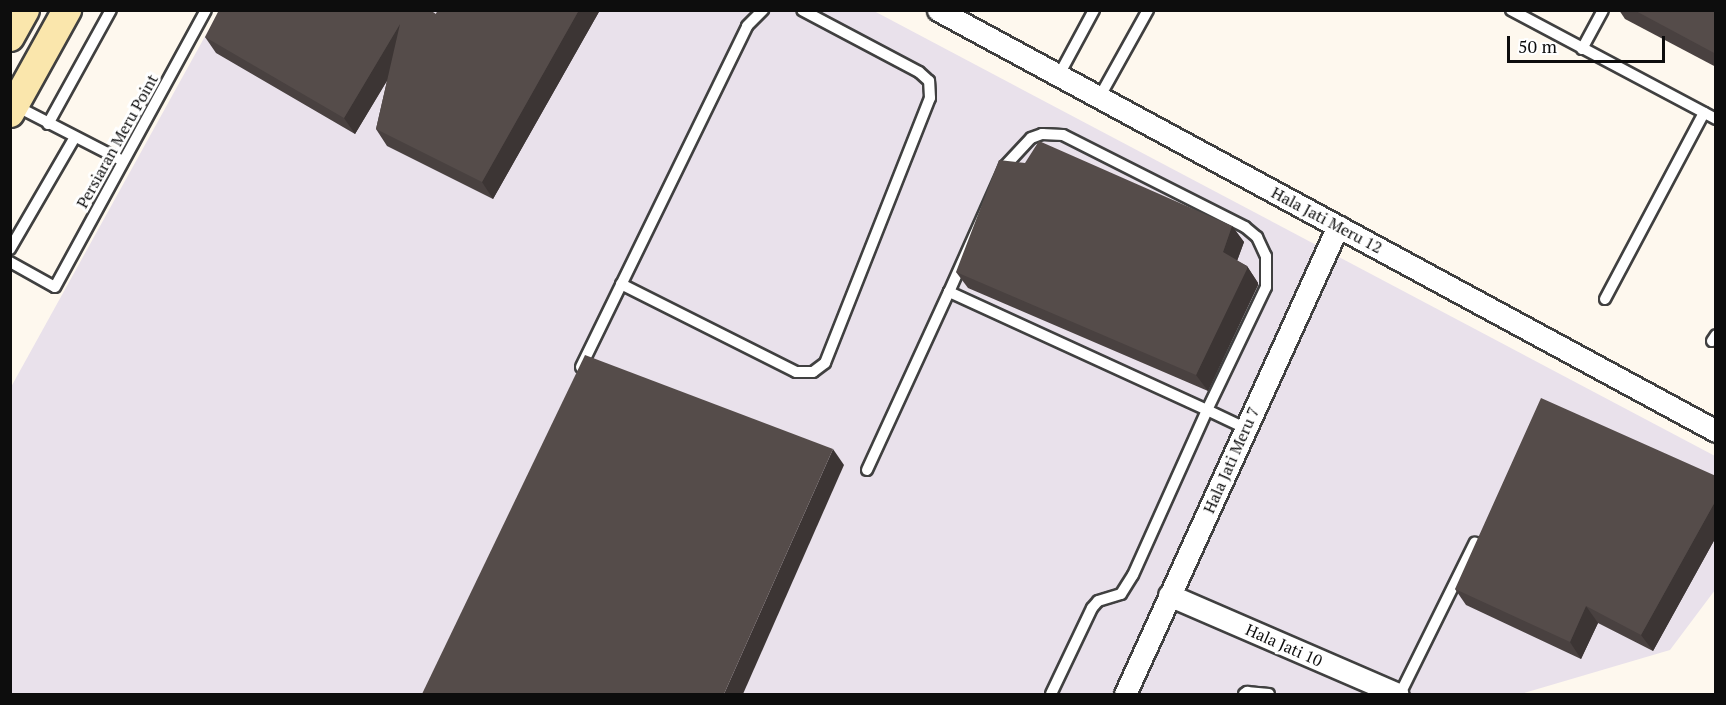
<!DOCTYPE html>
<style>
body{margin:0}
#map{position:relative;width:1726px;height:705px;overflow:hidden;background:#fef8ee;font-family:"PT Serif",serif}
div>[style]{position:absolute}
.industrial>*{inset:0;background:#e9e1eb}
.roads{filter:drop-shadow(2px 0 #404040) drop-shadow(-2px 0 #404040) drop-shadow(0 2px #404040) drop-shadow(0 -2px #404040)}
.lane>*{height:10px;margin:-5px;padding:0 5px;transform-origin:5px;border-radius:5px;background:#fff}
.street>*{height:21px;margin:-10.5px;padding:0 10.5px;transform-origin:10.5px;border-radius:10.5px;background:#fff}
.secondary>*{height:28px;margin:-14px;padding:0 14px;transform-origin:14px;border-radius:14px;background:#fae6ac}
.wall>*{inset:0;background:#494140}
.shaded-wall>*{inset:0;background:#3c3534}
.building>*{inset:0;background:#554c4a}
span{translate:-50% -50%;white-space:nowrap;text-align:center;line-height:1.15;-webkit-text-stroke:6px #fff;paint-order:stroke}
.street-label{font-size:16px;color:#0d0d0d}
.frame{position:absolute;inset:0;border:12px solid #0d0d0d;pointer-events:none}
.scale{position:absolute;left:1507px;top:36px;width:158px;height:27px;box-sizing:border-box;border:3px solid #0d0d0d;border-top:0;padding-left:8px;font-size:18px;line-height:21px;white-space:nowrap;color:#0d0d0d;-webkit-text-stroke:4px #fff;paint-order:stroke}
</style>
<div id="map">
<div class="industrial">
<i style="clip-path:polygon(219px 11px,874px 11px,1715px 456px,1715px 590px,1670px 650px,1521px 694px,11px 694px,11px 387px)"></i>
</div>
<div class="roads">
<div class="lane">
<i style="left:1511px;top:10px;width:232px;rotate:28deg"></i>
<i style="left:1582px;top:49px;width:44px;rotate:-61.7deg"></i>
<i style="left:1059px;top:75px;width:74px;rotate:-61.7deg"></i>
<i style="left:1099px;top:98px;width:101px;rotate:-60.9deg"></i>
<i style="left:16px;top:106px;width:120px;rotate:27.2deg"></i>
<i style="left:48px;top:124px;width:130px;rotate:-61.1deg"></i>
<i style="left:1042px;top:134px;width:21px;rotate:3deg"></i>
<i style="left:1063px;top:135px;width:204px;rotate:26.8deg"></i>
<i style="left:1245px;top:227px;width:16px;rotate:40deg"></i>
<i style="left:1257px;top:237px;width:21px;rotate:65deg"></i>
<i style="left:1266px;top:256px;width:31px;rotate:90deg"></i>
<i style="left:1266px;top:287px;width:136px;rotate:115.6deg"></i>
<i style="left:1207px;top:410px;width:284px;rotate:-155.4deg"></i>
<i style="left:949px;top:292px;width:138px;rotate:-66deg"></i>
<i style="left:1005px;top:166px;width:38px;rotate:-47deg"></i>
<i style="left:1031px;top:138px;width:12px;rotate:-20deg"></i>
<i style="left:10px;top:249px;width:129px;rotate:-59.9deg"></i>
<i style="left:10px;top:262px;width:51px;rotate:29.1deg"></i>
<i style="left:55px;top:287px;width:315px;rotate:-61.4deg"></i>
<i style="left:621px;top:284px;width:196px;rotate:26.7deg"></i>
<i style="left:796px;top:372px;width:17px"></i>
<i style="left:813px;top:372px;width:15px;rotate:-37deg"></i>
<i style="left:825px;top:363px;width:285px;rotate:-68.4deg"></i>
<i style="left:930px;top:98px;width:17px;rotate:-93deg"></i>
<i style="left:929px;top:81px;width:13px;rotate:-138deg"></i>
<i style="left:919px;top:72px;width:132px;rotate:-152.1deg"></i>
<i style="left:1605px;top:299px;width:211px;rotate:-62deg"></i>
<i style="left:1712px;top:341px;width:7px;rotate:-56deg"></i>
<i style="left:581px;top:367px;width:379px;rotate:-64deg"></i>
<i style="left:747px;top:26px;width:23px;rotate:-45deg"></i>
<i style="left:867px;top:470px;width:196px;rotate:-65.3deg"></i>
<i style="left:1051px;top:694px;width:95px;rotate:-64.5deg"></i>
<i style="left:1092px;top:608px;width:9px;rotate:-49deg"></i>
<i style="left:1098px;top:601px;width:24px;rotate:-17deg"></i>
<i style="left:1121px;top:594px;width:22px;rotate:-58deg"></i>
<i style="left:1133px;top:575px;width:181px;rotate:-65.8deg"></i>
<i style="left:1207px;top:410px;width:42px;rotate:25.3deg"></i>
<i style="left:1244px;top:694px;width:4px;rotate:-34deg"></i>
<i style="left:1247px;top:692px;width:22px;rotate:5deg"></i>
<i style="left:1400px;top:694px;width:169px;rotate:-63.7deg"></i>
</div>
<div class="street">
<i style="left:938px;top:10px;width:885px;rotate:28.42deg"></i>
<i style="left:1169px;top:595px;width:249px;rotate:23.4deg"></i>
<i style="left:1125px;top:694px;width:514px;rotate:-65.53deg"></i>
</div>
<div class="secondary">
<i style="left:10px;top:37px;width:31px;rotate:-61deg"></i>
<i style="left:10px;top:113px;width:118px;rotate:-61deg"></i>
</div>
</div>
<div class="wall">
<i style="clip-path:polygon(438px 10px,600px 10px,493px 199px,387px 146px,376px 129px,387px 81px,355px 134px,216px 53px,205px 37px,436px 14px)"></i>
<i style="clip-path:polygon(1619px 10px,1716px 10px,1716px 67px,1625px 19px)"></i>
<i style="clip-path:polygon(1232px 226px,1244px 242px,1237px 261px,1247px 266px,1258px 283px,1258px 285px,1208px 391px,968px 288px,956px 272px)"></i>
<i style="clip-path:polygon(1716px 476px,1716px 537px,1653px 651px,1598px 623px,1581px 659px,1466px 605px,1455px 589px)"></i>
</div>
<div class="shaded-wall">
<i style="clip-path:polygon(579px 10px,600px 10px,493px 199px,482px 182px)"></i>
<i style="clip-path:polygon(400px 24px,411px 40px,355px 134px,344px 118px)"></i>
<i style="clip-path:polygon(1232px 226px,1244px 242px,1234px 269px,1223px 252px)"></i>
<i style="clip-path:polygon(1247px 266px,1258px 283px,1258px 285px,1208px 391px,1196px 375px)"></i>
<i style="clip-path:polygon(833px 449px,844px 465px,743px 694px,724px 694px)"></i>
<i style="clip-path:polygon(1716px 500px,1716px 537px,1653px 651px,1641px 635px)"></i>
<i style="clip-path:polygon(1586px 606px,1598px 623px,1581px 659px,1570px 642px)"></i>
</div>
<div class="building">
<i style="clip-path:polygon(219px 10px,430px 10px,436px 14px,438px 10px,579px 10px,482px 182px,376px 129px,400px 24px,344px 118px,205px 37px)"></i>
<i style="clip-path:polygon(1634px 10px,1716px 10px,1716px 54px)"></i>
<i style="clip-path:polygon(1039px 141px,1232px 226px,1223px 252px,1247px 266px,1247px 269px,1196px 375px,956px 272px,999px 160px,1025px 163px)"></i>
<i style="clip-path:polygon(585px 355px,833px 449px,724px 694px,422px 694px)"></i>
<i style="clip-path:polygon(1541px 398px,1716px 476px,1716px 500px,1641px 635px,1586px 606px,1570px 642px,1455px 589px)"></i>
</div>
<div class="street-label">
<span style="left:117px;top:141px;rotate:-61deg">Persiaran Meru Point</span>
<span style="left:1327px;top:220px;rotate:28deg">Hala Jati Meru 12</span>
<span style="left:1231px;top:460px;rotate:-66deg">Hala Jati Meru 7</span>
<span style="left:1284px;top:645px;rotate:24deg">Hala Jati 10</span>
</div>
<div class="frame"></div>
<div class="scale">50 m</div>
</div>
